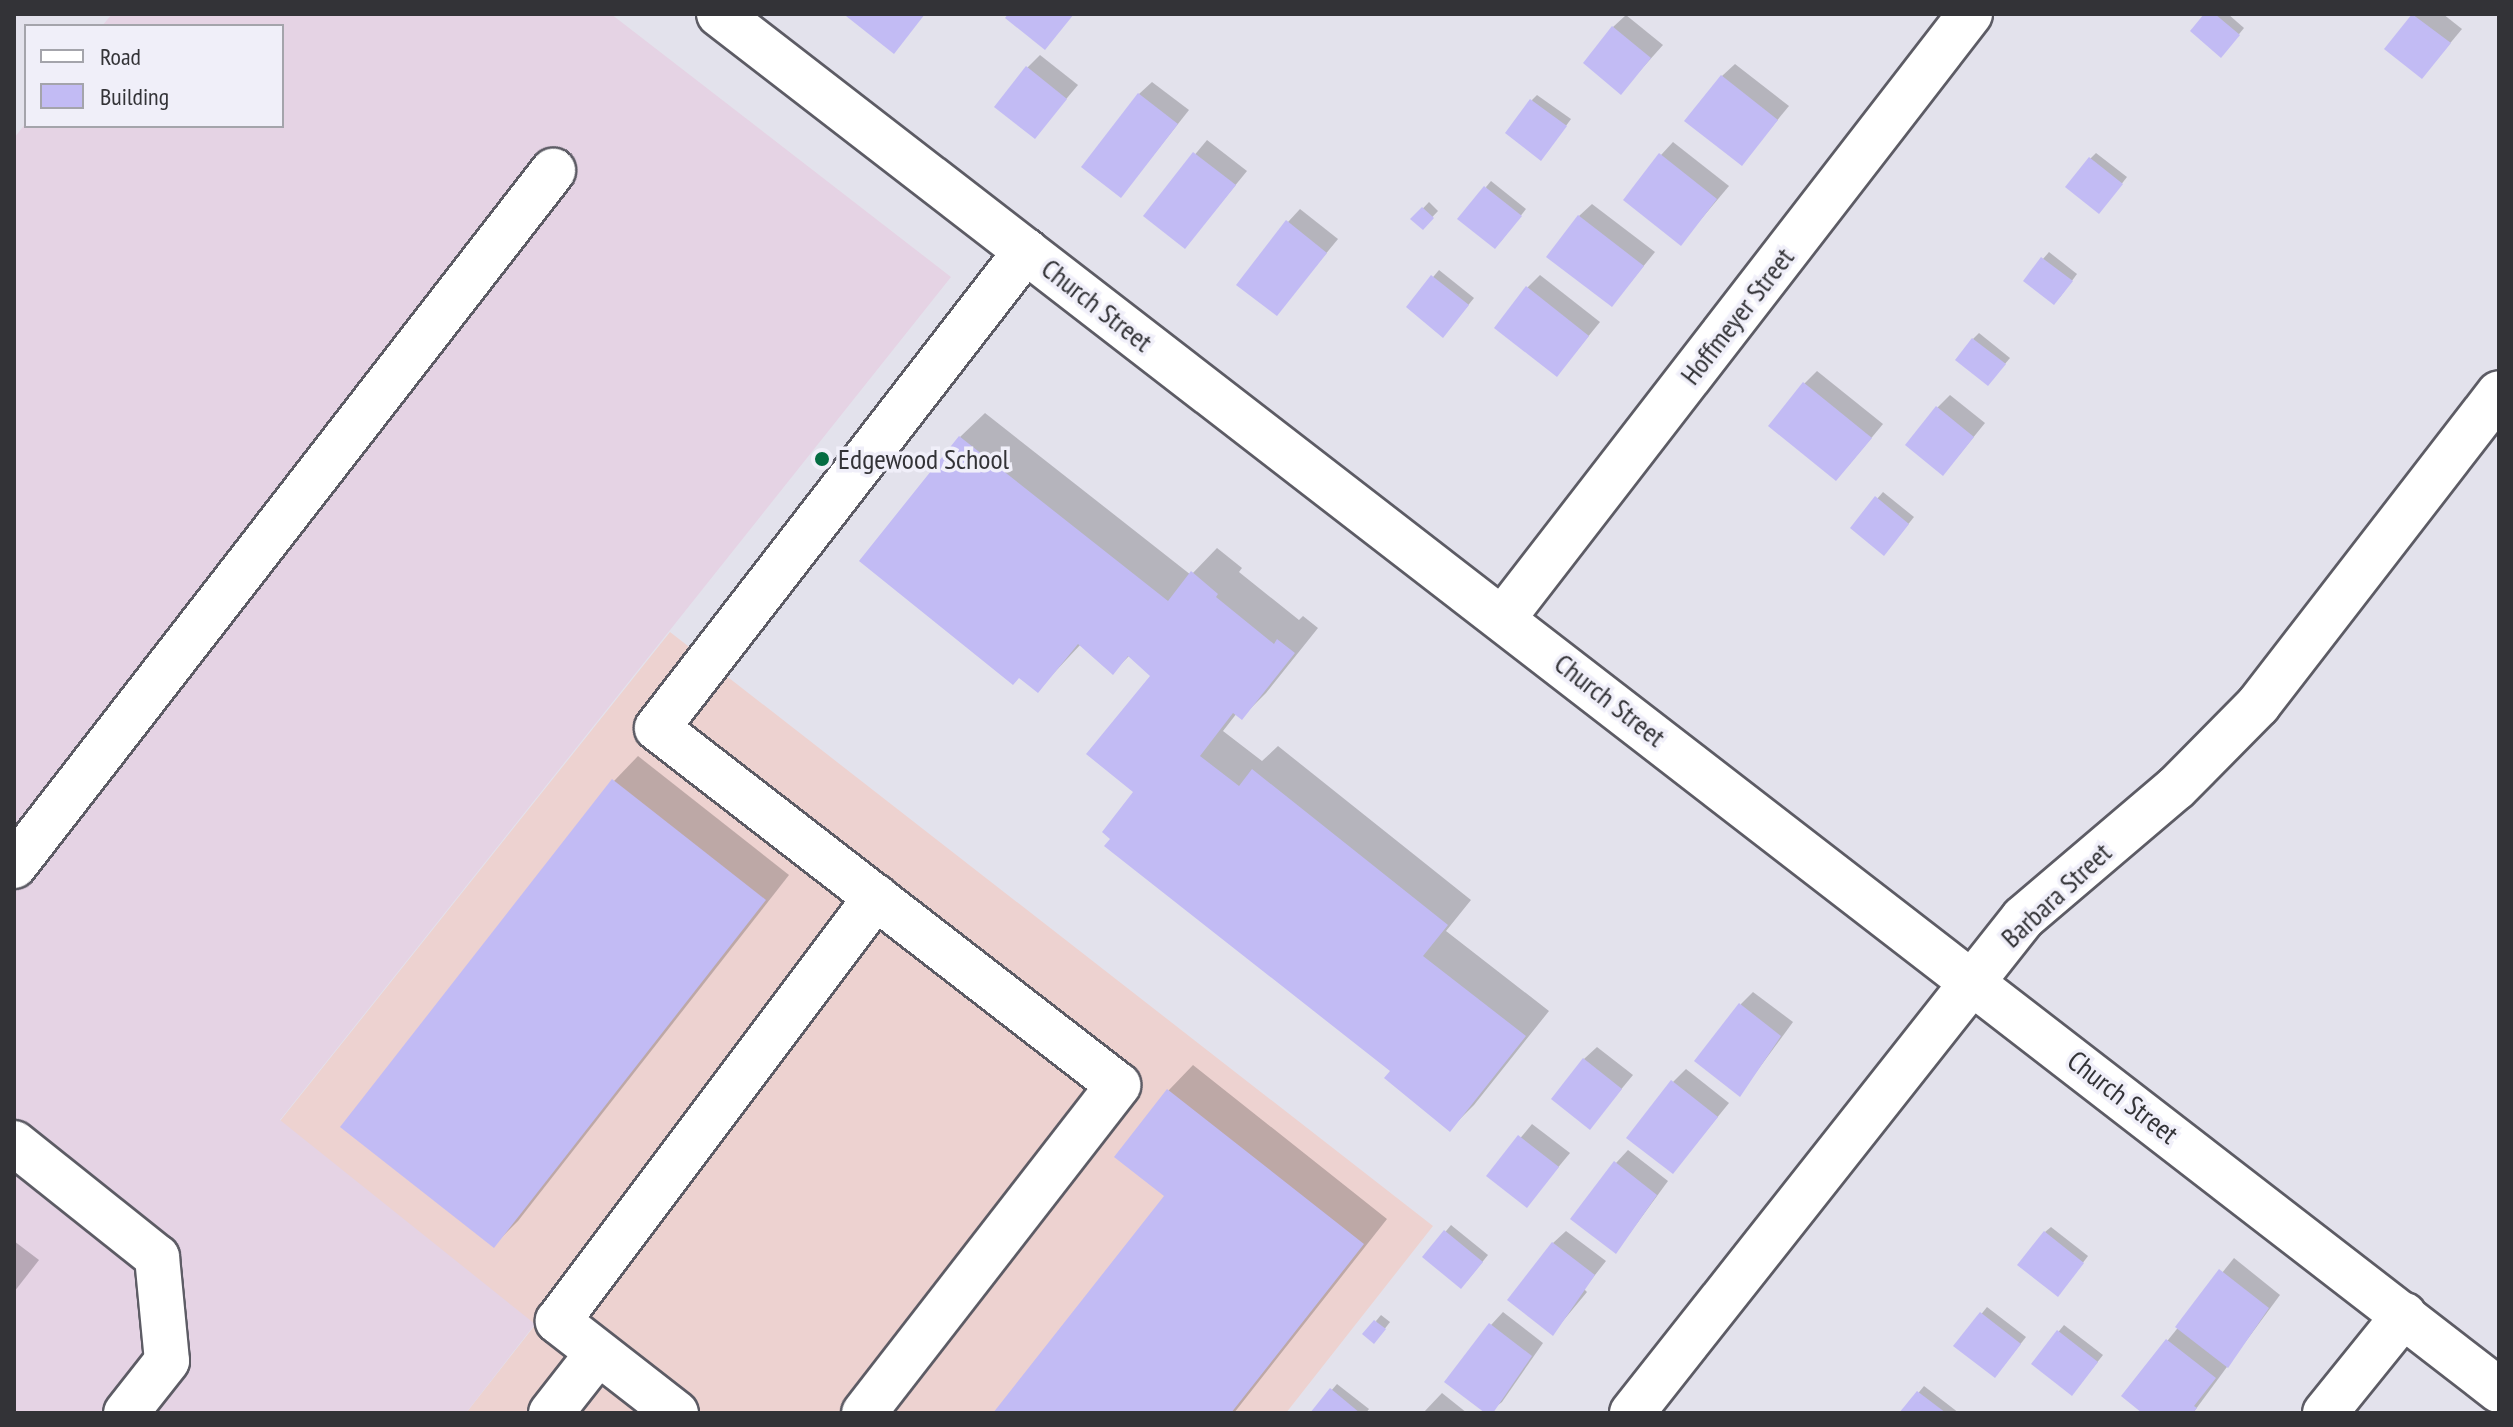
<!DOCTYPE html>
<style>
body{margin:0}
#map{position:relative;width:2513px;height:1427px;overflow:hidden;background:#e3e2ec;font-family:"PT Sans Narrow",sans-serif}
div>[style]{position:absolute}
.commercial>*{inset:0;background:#edd2d0}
.industrial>*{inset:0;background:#e5d3e4}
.shadow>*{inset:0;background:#0003}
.building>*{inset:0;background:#c2bbf4}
.roads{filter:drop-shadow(2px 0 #5d5c65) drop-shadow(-2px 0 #5d5c65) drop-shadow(0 2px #5d5c65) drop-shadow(0 -2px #5d5c65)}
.minor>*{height:44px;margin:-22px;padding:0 22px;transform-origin:22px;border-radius:22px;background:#fff}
.dots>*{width:22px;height:22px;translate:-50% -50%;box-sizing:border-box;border:4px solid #f0eff9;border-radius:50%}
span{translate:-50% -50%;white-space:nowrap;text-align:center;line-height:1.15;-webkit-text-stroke:7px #f0eff9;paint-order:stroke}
.street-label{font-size:28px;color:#333337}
.poi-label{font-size:28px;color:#333337}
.left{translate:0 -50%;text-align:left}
.frame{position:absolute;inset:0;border:16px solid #333337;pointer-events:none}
.legend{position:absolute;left:24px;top:24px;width:260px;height:104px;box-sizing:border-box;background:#f0eff9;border:2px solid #a4a4ab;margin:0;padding:10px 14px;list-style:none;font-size:24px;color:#333337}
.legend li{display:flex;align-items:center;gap:16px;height:40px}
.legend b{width:40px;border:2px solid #a4a4ab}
</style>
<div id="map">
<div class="commercial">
<i style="clip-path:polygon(670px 632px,1433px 1226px,1286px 1413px,466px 1413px,535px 1325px,280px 1121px)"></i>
</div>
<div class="industrial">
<i style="clip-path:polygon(112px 14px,611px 14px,951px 277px,280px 1120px,535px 1324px,466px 1413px,14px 1413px,14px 138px,26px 123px,26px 126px,282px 126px,282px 26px,102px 26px)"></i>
</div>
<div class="shadow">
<i style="clip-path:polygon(2206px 14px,2228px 14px,2244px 28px,2227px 49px)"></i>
<i style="clip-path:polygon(2415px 14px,2443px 14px,2462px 29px,2422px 77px,2387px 49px)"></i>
<i style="clip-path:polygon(1626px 15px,1663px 45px,1621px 92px,1613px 27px)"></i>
<i style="clip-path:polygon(1040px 55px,1078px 85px,1035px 136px,1027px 68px)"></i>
<i style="clip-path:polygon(1735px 64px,1789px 106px,1741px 164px,1722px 76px)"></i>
<i style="clip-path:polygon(1152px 82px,1189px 110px,1121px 196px,1139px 94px)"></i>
<i style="clip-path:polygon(1537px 95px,1571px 119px,1547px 152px,1532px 100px)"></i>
<i style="clip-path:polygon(1207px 140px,1247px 171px,1185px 247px,1145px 215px)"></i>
<i style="clip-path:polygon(1673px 142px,1729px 186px,1681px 243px,1661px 155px)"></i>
<i style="clip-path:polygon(2096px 153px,2127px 177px,2105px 205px,2090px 159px)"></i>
<i style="clip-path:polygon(1491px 181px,1526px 209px,1501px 241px,1486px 187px)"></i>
<i style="clip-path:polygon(1429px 202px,1438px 211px,1423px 227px,1413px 219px)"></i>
<i style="clip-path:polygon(1592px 204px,1655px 252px,1612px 305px,1579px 216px)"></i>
<i style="clip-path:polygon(1300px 209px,1338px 239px,1277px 313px,1288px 222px)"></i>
<i style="clip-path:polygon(2049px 252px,2077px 274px,2060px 297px,2025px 280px)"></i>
<i style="clip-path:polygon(1439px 270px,1474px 298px,1449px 329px,1408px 307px)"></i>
<i style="clip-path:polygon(1540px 275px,1600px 322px,1557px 375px,1527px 288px)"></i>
<i style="clip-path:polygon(1979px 333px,2010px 358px,1994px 377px,1973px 339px)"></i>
<i style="clip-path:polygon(1817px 371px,1883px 424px,1848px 466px,1804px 384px)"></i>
<i style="clip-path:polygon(1950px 395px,1985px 423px,1955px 460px,1937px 408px)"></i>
<i style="clip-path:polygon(985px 413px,1191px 575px,1217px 548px,1242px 568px,1239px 572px,1299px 620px,1303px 616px,1318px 628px,1266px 693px,1242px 717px,1237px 713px,1223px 731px,1262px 761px,1278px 746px,1471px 900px,1446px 931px,1549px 1011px,1474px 1105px,1450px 1129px,1136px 792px,1153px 676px,1130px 655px,1113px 672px,1081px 644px,1038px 690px,960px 437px)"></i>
<i style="clip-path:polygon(1883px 492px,1914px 517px,1890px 547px,1852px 528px)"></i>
<i style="clip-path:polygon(638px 756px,789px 875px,518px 1221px,494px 1245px,614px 781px)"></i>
<i style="clip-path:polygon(1753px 992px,1793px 1022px,1740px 1094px,1741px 1004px)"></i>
<i style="clip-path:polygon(1597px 1047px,1633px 1075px,1590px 1127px,1584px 1059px)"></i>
<i style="clip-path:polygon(1193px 1065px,1387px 1219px,1234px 1413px,995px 1413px,1167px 1196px,1117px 1156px,1169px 1090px)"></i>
<i style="clip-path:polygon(1686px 1069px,1729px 1103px,1673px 1172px,1673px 1082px)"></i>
<i style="clip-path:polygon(1532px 1124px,1570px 1153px,1527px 1205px,1489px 1176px)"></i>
<i style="clip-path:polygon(1628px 1150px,1668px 1181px,1616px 1252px,1616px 1163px)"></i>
<i style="clip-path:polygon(1451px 1225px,1488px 1255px,1467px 1281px,1425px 1257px)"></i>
<i style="clip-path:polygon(2051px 1227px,2088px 1256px,2063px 1289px,2045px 1232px)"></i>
<i style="clip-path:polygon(1566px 1231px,1606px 1261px,1584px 1289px,1587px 1292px,1553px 1333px,1553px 1243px)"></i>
<i style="clip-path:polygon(14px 1241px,39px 1260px,14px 1292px)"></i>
<i style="clip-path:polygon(2234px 1258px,2280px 1295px,2193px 1413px,2146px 1413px,2123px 1396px)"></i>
<i style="clip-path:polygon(1987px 1307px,2026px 1337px,2000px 1370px,1956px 1346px)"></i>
<i style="clip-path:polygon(1503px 1312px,1543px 1343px,1502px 1402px,1488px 1413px,1491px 1325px)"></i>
<i style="clip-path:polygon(1381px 1315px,1390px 1322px,1380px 1335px,1376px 1321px)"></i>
<i style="clip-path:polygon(2064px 1325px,2103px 1355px,2077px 1388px,2033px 1363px)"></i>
<i style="clip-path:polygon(1337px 1384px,1369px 1409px,1366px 1413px,1312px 1413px)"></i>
<i style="clip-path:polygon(1924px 1386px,1959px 1413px,1902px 1413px)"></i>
<i style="clip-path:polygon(1442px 1393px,1467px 1413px,1423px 1413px)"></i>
</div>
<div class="building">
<i style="clip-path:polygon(848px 14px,925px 14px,894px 54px,846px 16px)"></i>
<i style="clip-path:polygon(1008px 14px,1074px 14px,1045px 50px,1005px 18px)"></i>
<i style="clip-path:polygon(2204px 14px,2215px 14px,2240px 35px,2221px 58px,2190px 31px)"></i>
<i style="clip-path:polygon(2412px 14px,2451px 43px,2422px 79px,2384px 49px)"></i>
<i style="clip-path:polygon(1612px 26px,1651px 58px,1621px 95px,1583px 63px)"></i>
<i style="clip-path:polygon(1026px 66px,1067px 99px,1035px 139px,994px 107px)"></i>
<i style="clip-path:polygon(1721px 75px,1778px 120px,1742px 166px,1684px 121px)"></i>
<i style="clip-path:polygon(1138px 93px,1178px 124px,1121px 198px,1081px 167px)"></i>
<i style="clip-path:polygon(1530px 99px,1567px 126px,1541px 161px,1505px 133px)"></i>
<i style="clip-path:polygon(1193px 152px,1236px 185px,1185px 249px,1143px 216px)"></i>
<i style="clip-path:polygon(1659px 153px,1717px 199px,1681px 246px,1623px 200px)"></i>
<i style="clip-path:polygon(2089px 157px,2123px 184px,2099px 214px,2065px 187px)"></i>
<i style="clip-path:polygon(1484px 186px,1522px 216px,1495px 249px,1457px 219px)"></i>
<i style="clip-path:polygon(1422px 207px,1434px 218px,1423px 230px,1410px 219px)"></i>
<i style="clip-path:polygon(1578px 215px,1644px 266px,1612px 307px,1546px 257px)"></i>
<i style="clip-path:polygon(1286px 220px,1327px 253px,1277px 316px,1236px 285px)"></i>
<i style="clip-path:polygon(2041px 257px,2073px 281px,2054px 305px,2023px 281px)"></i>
<i style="clip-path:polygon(1431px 275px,1469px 305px,1443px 338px,1406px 307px)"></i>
<i style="clip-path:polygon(1526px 286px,1589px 336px,1557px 377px,1494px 328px)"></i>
<i style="clip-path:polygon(1972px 338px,2006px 364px,1988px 386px,1955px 360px)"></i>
<i style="clip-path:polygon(1803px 382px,1872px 438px,1836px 481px,1768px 426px)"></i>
<i style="clip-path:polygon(1936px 406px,1974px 437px,1943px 476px,1905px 445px)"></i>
<i style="clip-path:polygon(959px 436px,1168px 601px,1191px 571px,1218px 594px,1216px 597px,1274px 644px,1277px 639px,1295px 653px,1242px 720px,1233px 713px,1200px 756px,1239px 786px,1252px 769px,1448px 925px,1423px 956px,1526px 1036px,1450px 1132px,1384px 1078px,1390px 1071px,1104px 846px,1110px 839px,1102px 832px,1133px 792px,1086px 754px,1150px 676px,1128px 656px,1113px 675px,1078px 644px,1038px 693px,1019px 678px,1013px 685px,859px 561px)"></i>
<i style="clip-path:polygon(1875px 496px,1909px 524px,1884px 556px,1850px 528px)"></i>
<i style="clip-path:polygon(612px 779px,766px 900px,494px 1248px,340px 1127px)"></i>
<i style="clip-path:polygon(1739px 1003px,1781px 1036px,1740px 1097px,1694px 1061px)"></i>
<i style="clip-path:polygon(1583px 1058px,1622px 1089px,1590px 1130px,1551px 1099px)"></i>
<i style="clip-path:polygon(1671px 1080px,1718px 1117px,1673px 1174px,1626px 1138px)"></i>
<i style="clip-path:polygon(1167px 1089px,1364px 1244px,1231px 1413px,993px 1413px,1164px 1196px,1114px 1157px)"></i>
<i style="clip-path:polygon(1518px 1135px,1559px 1167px,1527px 1208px,1486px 1176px)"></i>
<i style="clip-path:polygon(1614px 1161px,1657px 1195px,1616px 1254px,1570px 1219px)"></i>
<i style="clip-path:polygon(1444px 1230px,1483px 1262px,1461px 1289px,1422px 1257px)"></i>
<i style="clip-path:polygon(2044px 1231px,2084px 1263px,2058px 1297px,2017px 1265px)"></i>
<i style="clip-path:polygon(1552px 1242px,1595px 1275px,1553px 1336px,1507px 1300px)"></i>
<i style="clip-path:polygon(2219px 1269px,2269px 1308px,2228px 1368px,2175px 1327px)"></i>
<i style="clip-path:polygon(1980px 1312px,2021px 1344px,1995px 1378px,1953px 1346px)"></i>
<i style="clip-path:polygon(1374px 1320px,1386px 1329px,1374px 1344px,1362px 1334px)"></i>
<i style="clip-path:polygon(1489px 1323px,1532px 1356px,1493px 1413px,1485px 1413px,1444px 1382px)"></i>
<i style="clip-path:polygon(2057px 1330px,2098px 1362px,2072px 1396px,2031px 1364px)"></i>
<i style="clip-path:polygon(2166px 1339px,2216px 1378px,2194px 1406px,2197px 1408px,2193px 1413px,2142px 1413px,2121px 1396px)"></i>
<i style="clip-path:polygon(1330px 1388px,1360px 1413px,1310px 1413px)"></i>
<i style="clip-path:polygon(1917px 1391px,1946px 1413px,1899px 1413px)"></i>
</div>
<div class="roads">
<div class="minor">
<i style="left:719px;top:14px;width:2250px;rotate:37.71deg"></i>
<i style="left:1504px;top:617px;width:762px;rotate:-52.3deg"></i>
<i style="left:14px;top:866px;width:880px;rotate:-52.21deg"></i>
<i style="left:14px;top:1143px;width:183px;rotate:38.6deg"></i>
<i style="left:157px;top:1257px;width:104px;rotate:84.5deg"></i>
<i style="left:167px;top:1361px;width:66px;rotate:128.3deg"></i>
<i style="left:551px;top:1413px;width:76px;rotate:-51.9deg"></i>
<i style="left:676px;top:1413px;width:150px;rotate:-142.1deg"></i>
<i style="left:558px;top:1321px;width:530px;rotate:-53.13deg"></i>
<i style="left:864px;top:1413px;width:415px;rotate:-52.2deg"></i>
<i style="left:1118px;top:1085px;width:583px;rotate:-142.25deg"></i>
<i style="left:657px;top:728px;width:603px;rotate:-52.28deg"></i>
<i style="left:1632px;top:1413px;width:631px;rotate:-51.69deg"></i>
<i style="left:2023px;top:918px;width:201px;rotate:-40.4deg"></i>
<i style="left:2176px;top:788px;width:117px;rotate:-45.3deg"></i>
<i style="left:2258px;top:705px;width:394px;rotate:-52.3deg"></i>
<i style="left:2325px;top:1413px;width:126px;rotate:-51.1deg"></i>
</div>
</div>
<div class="dots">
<i style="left:822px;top:459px;background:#056d43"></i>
</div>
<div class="street-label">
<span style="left:1097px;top:305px;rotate:38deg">Church Street</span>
<span style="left:1737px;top:316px;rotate:-52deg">Hoffmeyer Street</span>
<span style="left:1610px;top:700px;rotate:38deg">Church Street</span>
<span style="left:2056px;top:895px;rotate:-43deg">Barbara Street</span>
<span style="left:2123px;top:1097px;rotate:38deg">Church Street</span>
</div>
<div class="poi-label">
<span class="left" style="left:838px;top:459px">Edgewood School</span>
</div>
<div class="frame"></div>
<ul class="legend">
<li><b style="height:10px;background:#fff"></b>Road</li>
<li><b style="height:22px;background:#c2bbf4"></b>Building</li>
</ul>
</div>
